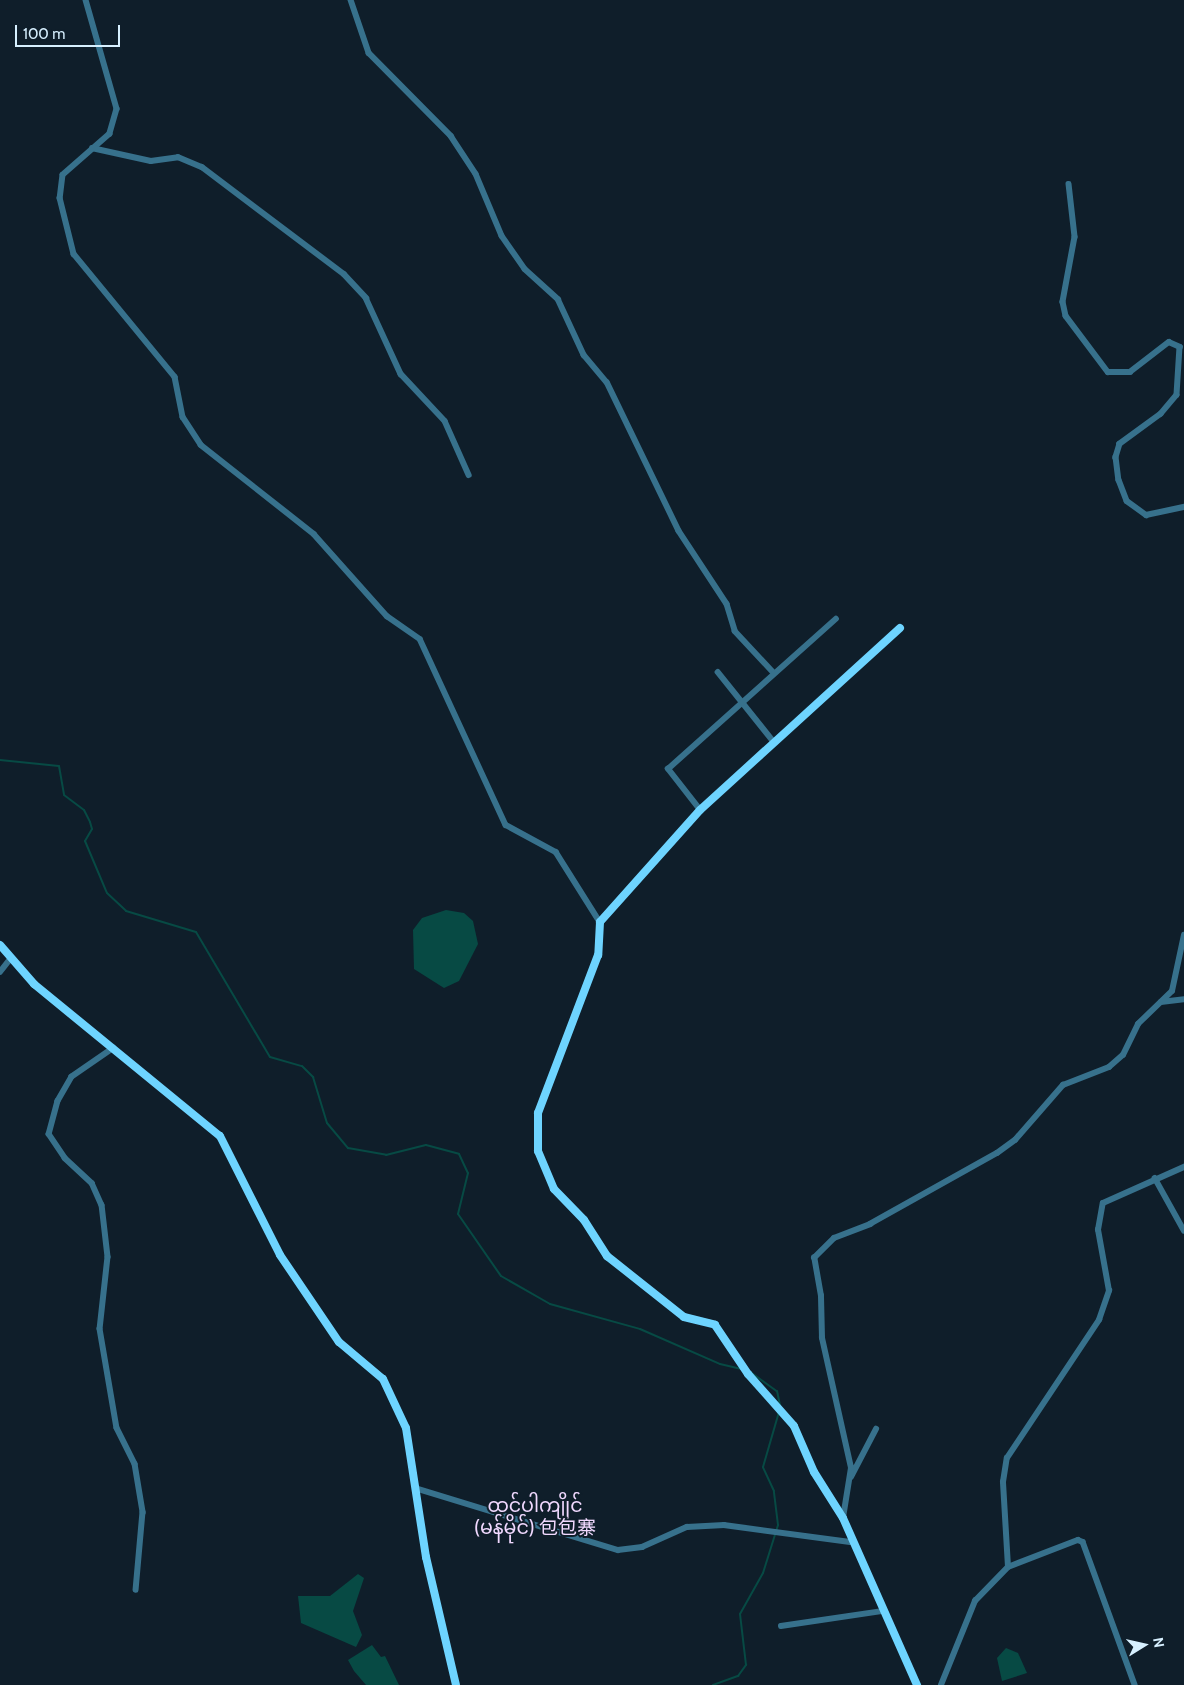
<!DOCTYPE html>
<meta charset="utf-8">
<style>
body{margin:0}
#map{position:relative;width:1184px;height:1685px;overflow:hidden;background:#0f1e2a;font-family:Cabin,"Noto Sans SC","Noto Sans Myanmar",sans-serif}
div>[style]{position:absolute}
.water>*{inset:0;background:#074a44}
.stream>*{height:2px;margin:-1px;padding:0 1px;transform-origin:1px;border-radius:1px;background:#074a44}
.street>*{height:5.5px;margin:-2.75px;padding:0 2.75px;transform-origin:2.75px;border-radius:2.75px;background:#37718c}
.secondary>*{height:8px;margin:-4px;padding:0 4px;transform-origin:4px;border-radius:4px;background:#6ed4ff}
span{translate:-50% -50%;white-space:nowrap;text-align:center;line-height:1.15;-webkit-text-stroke:4px #0f1e2a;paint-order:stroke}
.quarter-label{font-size:19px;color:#f1d9ff}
.north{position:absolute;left:1119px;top:1620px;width:50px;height:50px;-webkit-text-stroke:4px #0f1e2a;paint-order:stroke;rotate:80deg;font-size:14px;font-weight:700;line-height:20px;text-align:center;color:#d7f0ff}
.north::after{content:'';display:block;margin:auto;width:18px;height:22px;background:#d7f0ff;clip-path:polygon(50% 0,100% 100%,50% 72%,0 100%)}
.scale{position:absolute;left:15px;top:25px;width:105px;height:22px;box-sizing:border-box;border:2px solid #d7f0ff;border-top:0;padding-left:6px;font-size:15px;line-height:18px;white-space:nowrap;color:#d7f0ff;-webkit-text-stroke:4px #0f1e2a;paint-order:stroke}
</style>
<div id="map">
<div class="water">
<i style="clip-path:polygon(446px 910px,464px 913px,473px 921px,478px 944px,459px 981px,444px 988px,414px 969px,413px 930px,422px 918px)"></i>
<i style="clip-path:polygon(358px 1574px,364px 1578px,353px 1611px,362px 1635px,356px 1647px,301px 1623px,298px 1596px,330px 1596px)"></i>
<i style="clip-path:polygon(372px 1645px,381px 1657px,385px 1656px,399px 1685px,366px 1685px,354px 1671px,348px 1660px)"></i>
<i style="clip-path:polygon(1006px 1648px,1018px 1653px,1027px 1673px,1002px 1681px,997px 1658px)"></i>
</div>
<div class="stream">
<i style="left:0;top:760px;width:59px;rotate:5.8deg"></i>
<i style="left:59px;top:766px;width:29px;rotate:80deg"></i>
<i style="left:64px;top:795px;width:25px;rotate:37deg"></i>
<i style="left:84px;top:810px;width:13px;rotate:63deg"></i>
<i style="left:90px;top:822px;width:7px;rotate:74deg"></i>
<i style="left:92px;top:829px;width:14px;rotate:120deg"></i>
<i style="left:85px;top:841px;width:56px;rotate:67.1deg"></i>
<i style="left:107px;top:893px;width:26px;rotate:43deg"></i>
<i style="left:126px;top:911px;width:73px;rotate:16.7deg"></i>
<i style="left:196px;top:932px;width:145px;rotate:59.4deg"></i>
<i style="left:270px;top:1057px;width:33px;rotate:16deg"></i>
<i style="left:302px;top:1066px;width:16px;rotate:45deg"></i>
<i style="left:313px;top:1077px;width:48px;rotate:73.1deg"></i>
<i style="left:327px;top:1123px;width:33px;rotate:50deg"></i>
<i style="left:348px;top:1148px;width:39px;rotate:10deg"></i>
<i style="left:386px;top:1155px;width:41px;rotate:-14deg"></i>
<i style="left:426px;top:1145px;width:34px;rotate:15deg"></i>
<i style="left:459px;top:1154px;width:21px;rotate:65deg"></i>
<i style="left:468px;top:1173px;width:42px;rotate:103.7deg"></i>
<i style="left:458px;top:1214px;width:75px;rotate:55.3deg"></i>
<i style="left:501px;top:1276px;width:56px;rotate:29.7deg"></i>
<i style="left:550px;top:1304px;width:93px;rotate:15.5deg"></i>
<i style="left:640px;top:1329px;width:87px;rotate:23.6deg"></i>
<i style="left:720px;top:1364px;width:23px;rotate:13deg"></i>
<i style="left:749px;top:1371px;width:34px;rotate:36deg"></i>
<i style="left:777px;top:1391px;width:14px;rotate:78deg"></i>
<i style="left:713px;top:1685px;width:27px;rotate:-20deg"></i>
<i style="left:738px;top:1676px;width:14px;rotate:-54deg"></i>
<i style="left:746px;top:1665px;width:51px;rotate:-96.7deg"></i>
<i style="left:740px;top:1614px;width:47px;rotate:-60.7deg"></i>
<i style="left:763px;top:1573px;width:50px;rotate:-72.6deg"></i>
<i style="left:778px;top:1525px;width:34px;rotate:-97deg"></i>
<i style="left:774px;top:1491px;width:26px;rotate:-115deg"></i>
<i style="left:763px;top:1467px;width:57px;rotate:-73.8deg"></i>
</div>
<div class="street">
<i style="left:86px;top:0;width:113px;rotate:74.1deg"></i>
<i style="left:117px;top:109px;width:26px;rotate:106deg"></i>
<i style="left:110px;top:134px;width:62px;rotate:138.9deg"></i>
<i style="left:63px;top:175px;width:23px;rotate:97deg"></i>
<i style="left:60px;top:198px;width:58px;rotate:76deg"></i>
<i style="left:74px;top:254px;width:159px;rotate:50.6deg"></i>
<i style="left:175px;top:377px;width:41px;rotate:78.7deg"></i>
<i style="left:183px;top:417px;width:33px;rotate:57deg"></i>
<i style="left:201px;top:445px;width:144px;rotate:38.2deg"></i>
<i style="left:314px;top:534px;width:110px;rotate:48.3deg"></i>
<i style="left:387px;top:616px;width:40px;rotate:34.9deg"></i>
<i style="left:420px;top:639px;width:205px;rotate:65.2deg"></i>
<i style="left:506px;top:825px;width:57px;rotate:28.4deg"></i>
<i style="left:556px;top:852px;width:83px;rotate:57.8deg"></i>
<i style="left:351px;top:0;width:56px;rotate:71.2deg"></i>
<i style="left:369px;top:53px;width:117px;rotate:45.3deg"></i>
<i style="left:451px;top:136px;width:45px;rotate:56.7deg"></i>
<i style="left:476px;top:174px;width:67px;rotate:67.2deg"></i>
<i style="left:502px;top:236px;width:40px;rotate:55.1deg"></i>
<i style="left:525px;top:269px;width:45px;rotate:42.3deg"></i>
<i style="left:558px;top:299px;width:62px;rotate:65.1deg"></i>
<i style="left:584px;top:355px;width:35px;rotate:50deg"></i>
<i style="left:607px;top:382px;width:165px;rotate:64.2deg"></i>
<i style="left:679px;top:531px;width:87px;rotate:56.7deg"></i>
<i style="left:727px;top:604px;width:28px;rotate:73deg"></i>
<i style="left:735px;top:631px;width:57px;rotate:47.1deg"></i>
<i style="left:92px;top:148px;width:60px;rotate:12.4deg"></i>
<i style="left:151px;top:161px;width:27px;rotate:-8deg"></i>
<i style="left:178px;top:157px;width:26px;rotate:23deg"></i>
<i style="left:202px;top:167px;width:178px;rotate:37deg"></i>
<i style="left:344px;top:274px;width:33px;rotate:47deg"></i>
<i style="left:366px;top:298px;width:84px;rotate:65.3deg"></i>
<i style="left:401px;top:374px;width:64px;rotate:46.9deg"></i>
<i style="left:445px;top:421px;width:59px;rotate:66deg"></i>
<i style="left:1069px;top:184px;width:53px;rotate:83.5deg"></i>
<i style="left:1075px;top:237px;width:66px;rotate:100.5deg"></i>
<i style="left:1063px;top:302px;width:14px;rotate:78deg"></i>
<i style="left:1066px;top:316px;width:70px;rotate:53.1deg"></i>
<i style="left:1108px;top:372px;width:22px"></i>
<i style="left:1130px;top:372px;width:49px;rotate:-37.6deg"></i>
<i style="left:1169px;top:342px;width:12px;rotate:24deg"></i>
<i style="left:1180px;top:347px;width:48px;rotate:93.6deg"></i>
<i style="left:1177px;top:395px;width:25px;rotate:130deg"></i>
<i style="left:1161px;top:414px;width:51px;rotate:143.8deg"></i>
<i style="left:1120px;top:444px;width:14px;rotate:107deg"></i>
<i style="left:1116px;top:457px;width:23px;rotate:83deg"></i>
<i style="left:1119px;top:480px;width:22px;rotate:69deg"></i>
<i style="left:1127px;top:501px;width:24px;rotate:36deg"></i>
<i style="left:1146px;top:515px;width:39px;rotate:-12deg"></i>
<i style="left:718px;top:672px;width:90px;rotate:51.3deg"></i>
<i style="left:700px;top:810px;width:52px;rotate:-128deg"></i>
<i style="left:668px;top:769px;width:225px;rotate:-41.8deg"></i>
<i style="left:0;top:972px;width:18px;rotate:-52deg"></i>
<i style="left:1161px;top:1002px;width:23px;rotate:-7deg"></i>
<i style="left:114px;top:1048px;width:51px;rotate:145.4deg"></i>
<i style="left:72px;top:1077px;width:28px;rotate:120deg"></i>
<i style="left:58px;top:1101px;width:34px;rotate:105deg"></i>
<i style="left:49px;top:1134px;width:29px;rotate:56deg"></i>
<i style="left:65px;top:1158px;width:37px;rotate:43deg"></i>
<i style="left:92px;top:1183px;width:24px;rotate:66deg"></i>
<i style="left:102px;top:1205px;width:52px;rotate:83.4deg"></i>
<i style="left:108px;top:1257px;width:72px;rotate:96.3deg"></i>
<i style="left:100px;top:1329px;width:100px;rotate:80.3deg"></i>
<i style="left:117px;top:1428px;width:40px;rotate:63.4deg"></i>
<i style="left:135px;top:1464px;width:49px;rotate:80.5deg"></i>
<i style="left:143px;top:1512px;width:78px;rotate:95.1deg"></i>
<i style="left:1155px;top:1178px;width:60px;rotate:60.9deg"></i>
<i style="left:851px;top:1477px;width:54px;rotate:-62.5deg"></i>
<i style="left:418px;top:1489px;width:209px;rotate:17deg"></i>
<i style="left:618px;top:1550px;width:24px;rotate:-7deg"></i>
<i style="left:642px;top:1547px;width:49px;rotate:-24deg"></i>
<i style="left:687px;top:1527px;width:37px;rotate:-3deg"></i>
<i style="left:724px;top:1525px;width:127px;rotate:7.7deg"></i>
<i style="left:843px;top:1518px;width:51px;rotate:-80.9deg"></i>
<i style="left:851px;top:1468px;width:133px;rotate:-102.6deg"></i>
<i style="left:822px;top:1338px;width:42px;rotate:-91.4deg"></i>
<i style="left:821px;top:1296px;width:39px;rotate:-100deg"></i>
<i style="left:814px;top:1258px;width:28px;rotate:-45deg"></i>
<i style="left:834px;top:1238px;width:39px;rotate:-21deg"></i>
<i style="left:870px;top:1224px;width:145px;rotate:-29.2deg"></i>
<i style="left:997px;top:1153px;width:22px;rotate:-36deg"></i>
<i style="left:1015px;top:1140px;width:73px;rotate:-48.9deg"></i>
<i style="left:1063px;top:1085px;width:49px;rotate:-21.4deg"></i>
<i style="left:1109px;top:1067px;width:18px;rotate:-41deg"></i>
<i style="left:1123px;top:1055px;width:34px;rotate:-64deg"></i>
<i style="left:1138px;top:1024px;width:47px;rotate:-44.1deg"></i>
<i style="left:1172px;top:991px;width:57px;rotate:-77.9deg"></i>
<i style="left:1008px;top:1567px;width:75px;rotate:-21.1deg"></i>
<i style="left:1078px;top:1540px;width:5px;rotate:22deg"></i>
<i style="left:1083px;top:1542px;width:152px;rotate:70deg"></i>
<i style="left:781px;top:1626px;width:103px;rotate:-8.4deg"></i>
<i style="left:941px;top:1685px;width:91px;rotate:-68deg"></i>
<i style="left:975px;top:1601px;width:47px;rotate:-45.9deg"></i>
<i style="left:1008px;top:1567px;width:85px;rotate:-93.4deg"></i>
<i style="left:1003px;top:1482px;width:24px;rotate:-81deg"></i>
<i style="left:1007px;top:1458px;width:166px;rotate:-56.3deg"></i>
<i style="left:1099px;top:1320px;width:31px;rotate:-71deg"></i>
<i style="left:1109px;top:1291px;width:62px;rotate:-100.2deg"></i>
<i style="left:1098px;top:1230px;width:27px;rotate:-80deg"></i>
<i style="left:1103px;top:1203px;width:89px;rotate:-24deg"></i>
</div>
<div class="secondary">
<i style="left:900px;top:628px;width:270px;rotate:137.7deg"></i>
<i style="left:700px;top:810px;width:150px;rotate:131.8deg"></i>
<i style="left:600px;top:922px;width:33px;rotate:93deg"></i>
<i style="left:598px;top:955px;width:169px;rotate:110.8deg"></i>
<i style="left:538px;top:1113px;width:38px;rotate:90deg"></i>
<i style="left:538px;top:1151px;width:41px;rotate:67.2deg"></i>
<i style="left:554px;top:1189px;width:43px;rotate:45.9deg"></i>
<i style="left:584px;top:1220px;width:43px;rotate:57.4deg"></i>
<i style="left:607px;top:1256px;width:98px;rotate:38.4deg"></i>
<i style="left:684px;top:1317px;width:32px;rotate:14deg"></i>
<i style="left:715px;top:1325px;width:59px;rotate:56deg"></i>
<i style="left:748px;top:1374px;width:69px;rotate:48.5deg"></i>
<i style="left:794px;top:1426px;width:50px;rotate:66.5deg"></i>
<i style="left:814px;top:1472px;width:54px;rotate:57.8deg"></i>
<i style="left:843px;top:1518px;width:183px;rotate:66.1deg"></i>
<i style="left:0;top:945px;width:52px;rotate:48.9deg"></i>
<i style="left:34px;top:984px;width:240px;rotate:39.3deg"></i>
<i style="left:220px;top:1136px;width:133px;rotate:63.2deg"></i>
<i style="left:280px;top:1255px;width:105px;rotate:55.9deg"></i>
<i style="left:339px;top:1342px;width:57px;rotate:40.1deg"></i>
<i style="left:383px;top:1379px;width:54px;rotate:64.9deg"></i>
<i style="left:406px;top:1428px;width:131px;rotate:81.2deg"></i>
<i style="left:426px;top:1557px;width:131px;rotate:76.8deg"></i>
</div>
<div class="quarter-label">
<span style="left:535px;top:1517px">ထင်ပါကျိုင်<br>(မန်မိုင်) 包包寨</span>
</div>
<div class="north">N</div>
<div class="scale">100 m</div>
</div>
